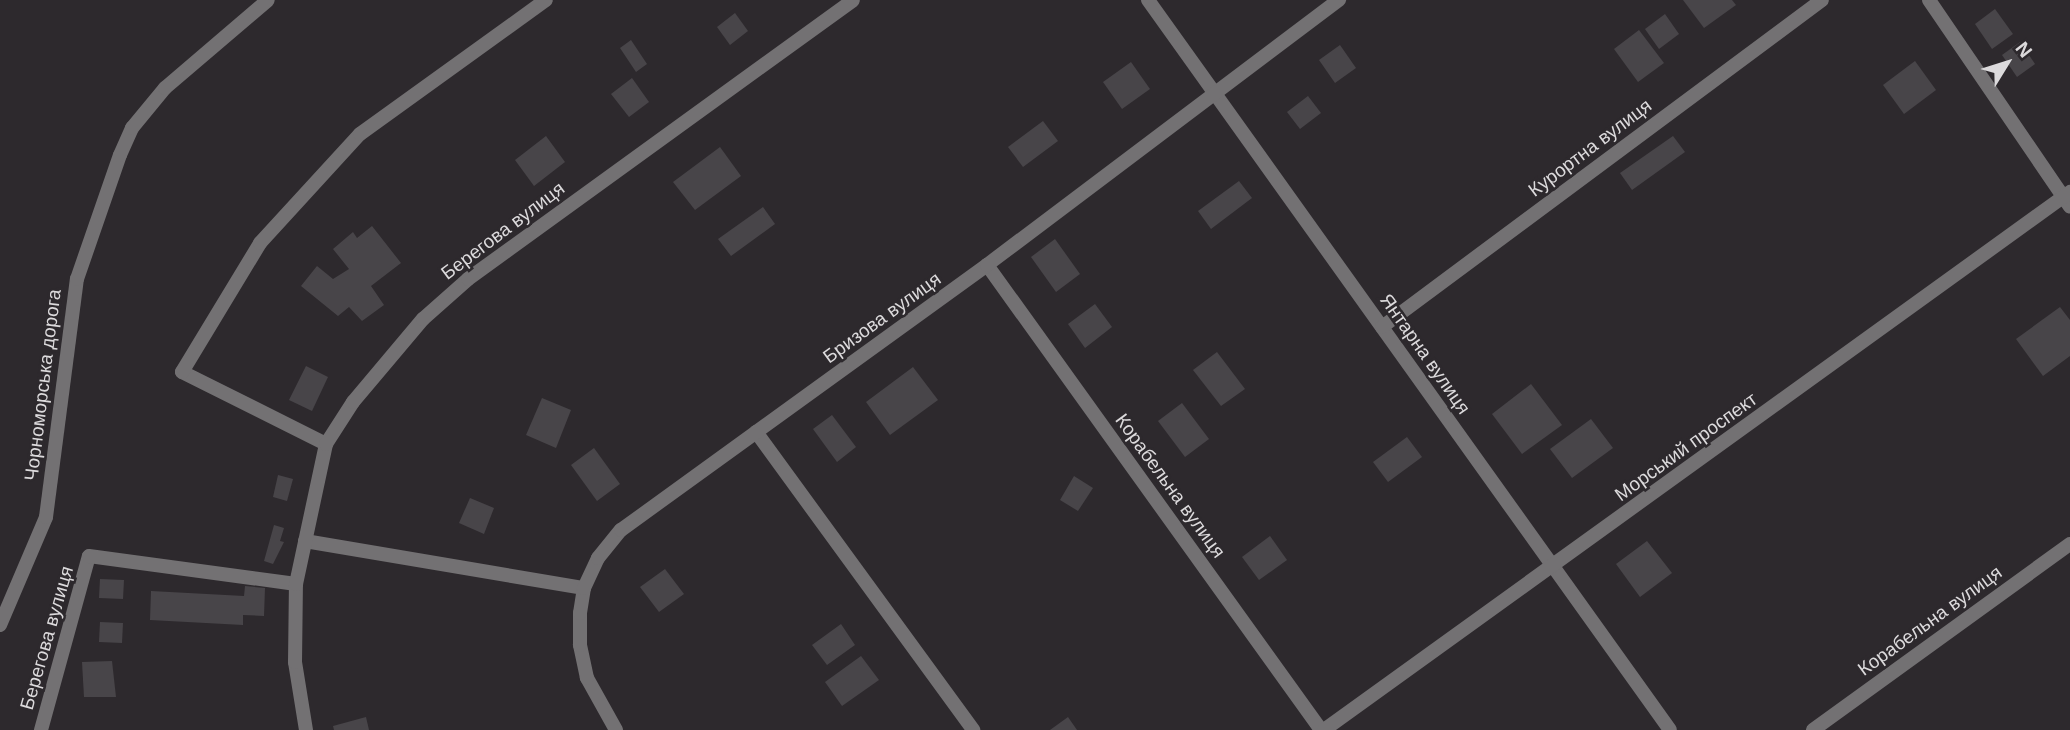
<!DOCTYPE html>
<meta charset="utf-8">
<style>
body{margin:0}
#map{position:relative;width:2070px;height:730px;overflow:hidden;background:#2d292d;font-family:Arial,sans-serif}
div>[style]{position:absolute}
.building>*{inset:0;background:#484549}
.street>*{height:14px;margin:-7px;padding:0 7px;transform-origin:7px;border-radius:7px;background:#737173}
span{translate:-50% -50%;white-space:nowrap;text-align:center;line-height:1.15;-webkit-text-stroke:5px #2d292d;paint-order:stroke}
.street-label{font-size:19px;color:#dcdadc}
.north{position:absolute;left:1972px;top:28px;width:70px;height:70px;-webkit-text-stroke:5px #2d292d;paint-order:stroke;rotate:52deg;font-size:19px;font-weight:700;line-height:28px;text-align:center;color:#dcdadc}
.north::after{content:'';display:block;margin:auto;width:24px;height:32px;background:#dcdadc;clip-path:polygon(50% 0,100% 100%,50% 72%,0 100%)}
</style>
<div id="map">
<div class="building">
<i style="clip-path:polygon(1683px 0,1732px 0,1736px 5px,1704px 28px)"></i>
<i style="clip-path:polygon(1995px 9px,2013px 34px,1992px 49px,1975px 24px)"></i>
<i style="clip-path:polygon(735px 13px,748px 31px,730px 45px,717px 27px)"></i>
<i style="clip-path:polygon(1665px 14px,1679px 34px,1659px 49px,1645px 29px)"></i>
<i style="clip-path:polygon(1639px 30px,1664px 63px,1638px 82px,1614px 49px)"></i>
<i style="clip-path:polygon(631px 40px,647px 64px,636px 72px,620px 48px)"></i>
<i style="clip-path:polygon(2020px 42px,2035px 64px,2017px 77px,2002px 55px)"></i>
<i style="clip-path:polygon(1340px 45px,1356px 68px,1335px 83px,1319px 60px)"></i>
<i style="clip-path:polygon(1915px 61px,1936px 90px,1904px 114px,1883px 85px)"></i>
<i style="clip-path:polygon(1131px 62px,1150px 89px,1122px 109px,1103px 82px)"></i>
<i style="clip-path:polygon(632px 78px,649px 102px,629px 117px,611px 94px)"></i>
<i style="clip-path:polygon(1308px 96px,1321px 113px,1300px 129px,1287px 112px)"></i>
<i style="clip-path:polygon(1043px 121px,1058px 141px,1023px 167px,1008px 147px)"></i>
<i style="clip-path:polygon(546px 136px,565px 162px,534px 186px,515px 160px)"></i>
<i style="clip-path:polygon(1673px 136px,1685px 152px,1632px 190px,1620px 173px)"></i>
<i style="clip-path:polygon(720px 147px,741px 176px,695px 210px,673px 182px)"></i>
<i style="clip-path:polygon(1239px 181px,1252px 198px,1211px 229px,1198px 211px)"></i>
<i style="clip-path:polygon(763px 207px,775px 224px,731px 256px,718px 239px)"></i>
<i style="clip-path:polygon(372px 226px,401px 263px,371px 286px,384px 305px,362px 321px,349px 307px,338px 316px,301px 286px,317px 266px,333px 279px,349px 269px,333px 249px,353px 232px,357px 238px)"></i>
<i style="clip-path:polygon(1055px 239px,1080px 274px,1056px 292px,1031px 257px)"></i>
<i style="clip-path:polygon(1095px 304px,1112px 327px,1085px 348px,1068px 324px)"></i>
<i style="clip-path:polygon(2060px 307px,2070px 320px,2070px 356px,2043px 376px,2016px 339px)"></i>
<i style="clip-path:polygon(1217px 352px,1245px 389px,1221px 406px,1193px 370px)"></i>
<i style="clip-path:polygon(306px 366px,328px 377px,312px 411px,289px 400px)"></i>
<i style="clip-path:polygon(913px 367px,938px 400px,890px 435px,866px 402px)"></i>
<i style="clip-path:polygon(1531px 384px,1562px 425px,1522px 454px,1492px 414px)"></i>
<i style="clip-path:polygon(542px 398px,571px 410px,556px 448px,526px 435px)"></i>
<i style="clip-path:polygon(1182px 403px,1209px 439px,1185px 457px,1158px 421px)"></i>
<i style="clip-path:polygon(832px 415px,856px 447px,837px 462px,813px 429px)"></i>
<i style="clip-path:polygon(1591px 419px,1613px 448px,1572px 478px,1550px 449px)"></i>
<i style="clip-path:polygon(1407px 437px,1422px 457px,1388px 482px,1373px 462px)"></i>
<i style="clip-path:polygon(594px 448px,620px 484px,597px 501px,571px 465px)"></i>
<i style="clip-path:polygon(278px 475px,293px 479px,287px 501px,273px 497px)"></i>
<i style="clip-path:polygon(1074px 476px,1093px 488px,1078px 511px,1060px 500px)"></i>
<i style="clip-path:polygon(470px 498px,494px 508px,484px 534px,459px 523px)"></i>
<i style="clip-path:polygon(274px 525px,284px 528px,280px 541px,284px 542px,273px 564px,264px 561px)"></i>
<i style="clip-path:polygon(1270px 536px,1287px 560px,1259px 580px,1242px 557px)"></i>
<i style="clip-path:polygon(1647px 541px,1672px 573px,1640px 597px,1616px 564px)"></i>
<i style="clip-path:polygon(665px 569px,684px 594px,659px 612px,640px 587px)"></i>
<i style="clip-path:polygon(100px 579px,124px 580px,123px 599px,99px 598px)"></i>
<i style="clip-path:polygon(245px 586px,265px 588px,264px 616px,243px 615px,243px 625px,150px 620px,151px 591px,244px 596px)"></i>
<i style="clip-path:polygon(100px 622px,123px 623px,122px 643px,99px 642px)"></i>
<i style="clip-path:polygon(841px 624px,855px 645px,827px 665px,812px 645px)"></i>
<i style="clip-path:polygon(861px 656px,879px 680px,842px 706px,825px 682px)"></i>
<i style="clip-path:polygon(112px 661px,116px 697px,84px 697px,82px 662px)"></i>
<i style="clip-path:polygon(366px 717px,369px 730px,334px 730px,333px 726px)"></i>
<i style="clip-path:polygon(1068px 717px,1077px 730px,1050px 730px)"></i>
</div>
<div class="street">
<i style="left:1148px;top:0;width:897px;rotate:54.43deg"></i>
<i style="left:1929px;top:0;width:250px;rotate:55.7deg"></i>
<i style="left:987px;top:265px;width:573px;rotate:54.31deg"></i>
<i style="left:1382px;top:327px;width:548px;rotate:-36.62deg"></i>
<i style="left:756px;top:432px;width:369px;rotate:53.9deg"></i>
<i style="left:326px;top:444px;width:161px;rotate:-153.4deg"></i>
<i style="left:182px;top:372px;width:151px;rotate:-58.8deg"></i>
<i style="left:260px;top:243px;width:148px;rotate:-47.5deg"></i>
<i style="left:360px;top:134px;width:229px;rotate:-35.8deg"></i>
<i style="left:305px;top:541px;width:283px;rotate:9.6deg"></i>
<i style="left:0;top:625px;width:117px;rotate:-66.9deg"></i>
<i style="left:46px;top:517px;width:240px;rotate:-82.6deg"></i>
<i style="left:77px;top:279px;width:131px;rotate:-70.9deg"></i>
<i style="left:120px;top:155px;width:30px;rotate:-66deg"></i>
<i style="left:132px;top:128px;width:52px;rotate:-50.5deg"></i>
<i style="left:165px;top:88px;width:135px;rotate:-40.5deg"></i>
<i style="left:41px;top:730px;width:180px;rotate:-74.6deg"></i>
<i style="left:89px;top:556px;width:209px;rotate:7.7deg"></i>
<i style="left:306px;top:730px;width:69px;rotate:-99.2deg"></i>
<i style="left:295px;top:662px;width:78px;rotate:-89.3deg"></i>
<i style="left:296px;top:584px;width:143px;rotate:-77.9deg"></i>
<i style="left:326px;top:444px;width:50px;rotate:-57.3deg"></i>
<i style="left:353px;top:402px;width:109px;rotate:-49.9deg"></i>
<i style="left:423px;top:319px;width:60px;rotate:-41.6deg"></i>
<i style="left:468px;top:279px;width:475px;rotate:-35.9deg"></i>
<i style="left:616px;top:730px;width:60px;rotate:-119.1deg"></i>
<i style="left:587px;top:678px;width:34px;rotate:-102deg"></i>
<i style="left:580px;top:645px;width:32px;rotate:-90deg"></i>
<i style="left:580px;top:613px;width:25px;rotate:-81deg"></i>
<i style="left:584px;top:588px;width:33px;rotate:-65deg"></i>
<i style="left:598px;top:558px;width:36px;rotate:-51deg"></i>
<i style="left:621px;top:530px;width:452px;rotate:-35.9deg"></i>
<i style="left:987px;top:265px;width:441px;rotate:-37deg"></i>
<i style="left:1324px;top:730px;width:920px;rotate:-35.8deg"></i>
<i style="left:1813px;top:730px;width:317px;rotate:-35.9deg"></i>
</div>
<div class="street-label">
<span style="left:1590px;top:148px;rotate:-37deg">Курортна вулиця</span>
<span style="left:503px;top:231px;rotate:-37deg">Берегова вулиця</span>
<span style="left:882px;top:318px;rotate:-36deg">Бризова вулиця</span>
<span style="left:1425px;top:354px;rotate:55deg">Янтарна вулиця</span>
<span style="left:43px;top:385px;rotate:-83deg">Чорноморська дорога</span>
<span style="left:1686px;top:447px;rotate:-36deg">Морський проспект</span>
<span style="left:1170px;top:486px;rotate:54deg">Корабельна вулиця</span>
<span style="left:1930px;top:621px;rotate:-36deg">Корабельна вулиця</span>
<span style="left:47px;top:638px;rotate:-74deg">Берегова вулиця</span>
</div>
<div class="north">N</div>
</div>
